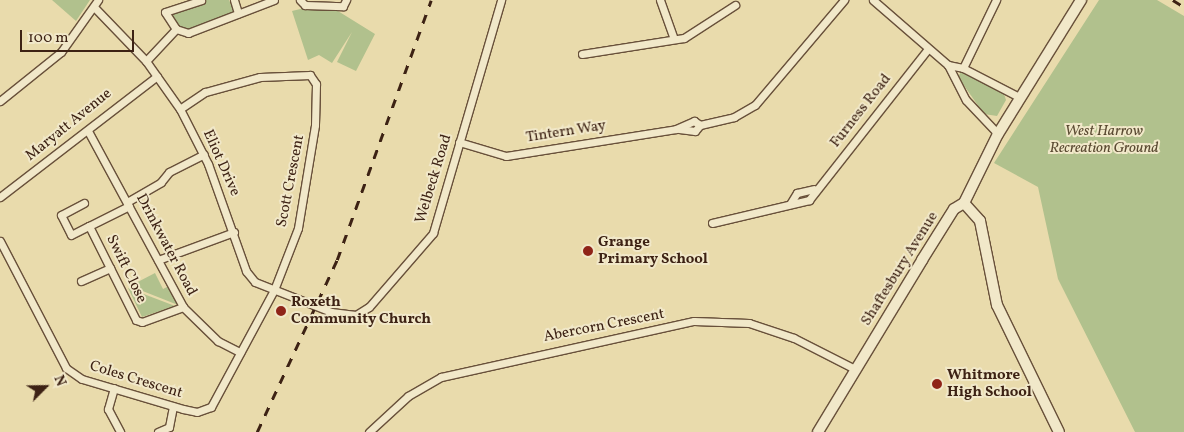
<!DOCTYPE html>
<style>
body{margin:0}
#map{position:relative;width:1184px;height:432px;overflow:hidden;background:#e9dbac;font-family:Vollkorn,serif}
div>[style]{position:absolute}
.green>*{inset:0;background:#b1c18d}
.roads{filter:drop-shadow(1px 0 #68503a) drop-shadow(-1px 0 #68503a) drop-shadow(0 1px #68503a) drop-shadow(0 -1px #68503a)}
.street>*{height:7px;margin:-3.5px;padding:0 3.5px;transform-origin:3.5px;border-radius:3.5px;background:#f1e8c9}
.secondary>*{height:10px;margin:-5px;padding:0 5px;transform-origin:5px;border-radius:5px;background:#f1e8c9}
.rail>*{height:2.5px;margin-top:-1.25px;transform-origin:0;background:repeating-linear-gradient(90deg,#3d2214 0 9px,transparent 0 18px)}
.dots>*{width:14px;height:14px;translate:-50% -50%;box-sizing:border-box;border:2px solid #f1e8c9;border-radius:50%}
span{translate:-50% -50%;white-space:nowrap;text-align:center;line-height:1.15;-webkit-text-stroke:4px #f1e8c9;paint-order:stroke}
.street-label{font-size:15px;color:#3d2214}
.park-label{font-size:15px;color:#5a4a32;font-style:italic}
.poi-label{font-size:15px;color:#3d2214;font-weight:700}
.left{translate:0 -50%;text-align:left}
.north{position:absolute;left:20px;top:362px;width:50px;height:50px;-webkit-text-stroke:4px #f1e8c9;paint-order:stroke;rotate:67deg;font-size:14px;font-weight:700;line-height:20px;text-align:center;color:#3d2214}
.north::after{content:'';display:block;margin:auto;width:18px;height:22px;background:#3d2214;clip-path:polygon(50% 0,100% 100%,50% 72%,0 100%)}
.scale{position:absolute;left:20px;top:30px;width:114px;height:22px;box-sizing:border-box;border:2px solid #3d2214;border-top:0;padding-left:6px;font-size:15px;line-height:18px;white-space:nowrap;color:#3d2214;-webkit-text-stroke:4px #f1e8c9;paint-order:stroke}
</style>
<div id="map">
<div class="green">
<i style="clip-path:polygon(52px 0,90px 0,76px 21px)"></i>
<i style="clip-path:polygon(206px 0,229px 0,235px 14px,181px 32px,171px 14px)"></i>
<i style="clip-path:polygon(1099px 0,1157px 0,1184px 16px,1184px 432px,1135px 432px,1058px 279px,1038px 187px,994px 163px)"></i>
<i style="clip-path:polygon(325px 3px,375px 34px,356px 71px,337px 62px,352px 32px,332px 63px,319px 55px,308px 60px,292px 11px)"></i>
<i style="clip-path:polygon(961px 72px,1004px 94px,1006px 100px,997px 116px,984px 114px,958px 77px)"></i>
<i style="clip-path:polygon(155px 273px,163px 289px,169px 286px,178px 305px,130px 286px)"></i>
<i style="clip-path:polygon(128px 288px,175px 306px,142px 317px)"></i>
</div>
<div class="roads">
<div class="street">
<i style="left:234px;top:0;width:14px;rotate:73deg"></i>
<i style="left:300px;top:0;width:7px;rotate:45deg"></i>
<i style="left:305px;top:5px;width:38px;rotate:2deg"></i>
<i style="left:343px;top:6px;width:7px;rotate:-63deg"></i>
<i style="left:660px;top:0;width:41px;rotate:70.3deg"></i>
<i style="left:873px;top:0;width:99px;rotate:40.9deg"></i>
<i style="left:948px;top:65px;width:39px;rotate:63deg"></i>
<i style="left:966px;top:100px;width:47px;rotate:46.7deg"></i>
<i style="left:94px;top:7px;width:75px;rotate:46.1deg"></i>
<i style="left:146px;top:61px;width:59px;rotate:54.7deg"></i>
<i style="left:180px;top:109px;width:62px;rotate:63deg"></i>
<i style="left:208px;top:164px;width:114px;rotate:70.4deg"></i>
<i style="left:246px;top:271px;width:14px;rotate:51deg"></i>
<i style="left:255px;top:282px;width:82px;rotate:21.5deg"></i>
<i style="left:331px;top:312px;width:25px;rotate:7deg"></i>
<i style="left:356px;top:315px;width:15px;rotate:-32deg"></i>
<i style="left:369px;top:307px;width:98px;rotate:-49.1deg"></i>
<i style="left:433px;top:233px;width:243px;rotate:-73.7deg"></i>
<i style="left:176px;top:29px;width:13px;rotate:18deg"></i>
<i style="left:188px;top:33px;width:92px;rotate:-21deg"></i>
<i style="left:176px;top:29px;width:20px;rotate:-123deg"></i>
<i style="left:165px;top:12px;width:38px;rotate:-18deg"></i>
<i style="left:582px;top:54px;width:103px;rotate:-8.9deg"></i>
<i style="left:684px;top:38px;width:61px;rotate:-32.9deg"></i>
<i style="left:146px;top:61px;width:44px;rotate:-46.8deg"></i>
<i style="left:948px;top:65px;width:15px;rotate:11deg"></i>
<i style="left:963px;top:68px;width:65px;rotate:27.3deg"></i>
<i style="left:963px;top:68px;width:76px;rotate:-64.1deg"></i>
<i style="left:0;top:101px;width:78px;rotate:-38.8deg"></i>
<i style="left:61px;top:52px;width:64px;rotate:-54.6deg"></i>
<i style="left:679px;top:129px;width:16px;rotate:7deg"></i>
<i style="left:695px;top:131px;width:8px;rotate:-50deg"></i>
<i style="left:700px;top:125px;width:35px;rotate:-13deg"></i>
<i style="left:734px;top:117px;width:24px;rotate:-30deg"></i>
<i style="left:755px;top:105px;width:138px;rotate:-49.7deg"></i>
<i style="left:88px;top:131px;width:200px;rotate:61.6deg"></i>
<i style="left:183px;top:307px;width:49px;rotate:44.2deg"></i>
<i style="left:218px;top:341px;width:25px;rotate:27deg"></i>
<i style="left:459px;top:142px;width:49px;rotate:16.6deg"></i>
<i style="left:506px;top:156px;width:172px;rotate:-9deg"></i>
<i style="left:676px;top:129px;width:20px;rotate:-24deg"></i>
<i style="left:694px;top:121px;width:7px;rotate:34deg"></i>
<i style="left:0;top:197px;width:198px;rotate:-37.6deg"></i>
<i style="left:127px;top:202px;width:39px;rotate:-30deg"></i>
<i style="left:161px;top:182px;width:13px;rotate:-51deg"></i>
<i style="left:169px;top:172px;width:39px;rotate:-27deg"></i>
<i style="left:84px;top:203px;width:26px;rotate:152deg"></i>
<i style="left:61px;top:215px;width:22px;rotate:63deg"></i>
<i style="left:71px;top:235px;width:20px;rotate:-27deg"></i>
<i style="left:790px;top:204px;width:13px;rotate:-58deg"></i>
<i style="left:797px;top:193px;width:17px;rotate:-13deg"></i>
<i style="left:129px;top:206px;width:45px;rotate:153.4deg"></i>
<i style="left:89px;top:226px;width:105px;rotate:63.4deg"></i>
<i style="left:136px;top:320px;width:6px;rotate:18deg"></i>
<i style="left:142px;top:322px;width:44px;rotate:-20.1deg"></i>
<i style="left:712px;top:223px;width:100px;rotate:-13.3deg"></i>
<i style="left:809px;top:200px;width:192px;rotate:-51.8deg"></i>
<i style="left:0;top:241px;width:143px;rotate:62.5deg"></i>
<i style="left:66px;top:368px;width:19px;rotate:35deg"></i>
<i style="left:82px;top:379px;width:105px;rotate:16.5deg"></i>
<i style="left:183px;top:409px;width:14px;rotate:12deg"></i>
<i style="left:197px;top:412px;width:15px;rotate:-20deg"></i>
<i style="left:211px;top:407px;width:133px;rotate:-61.7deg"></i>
<i style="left:274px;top:290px;width:66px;rotate:-68.8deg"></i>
<i style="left:298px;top:228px;width:104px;rotate:-80.6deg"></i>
<i style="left:315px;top:125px;width:41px;rotate:-88.6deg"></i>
<i style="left:316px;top:84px;width:11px;rotate:-124deg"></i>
<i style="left:310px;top:75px;width:50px;rotate:177.7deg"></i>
<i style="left:260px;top:77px;width:57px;rotate:164.7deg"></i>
<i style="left:205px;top:92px;width:30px;rotate:146deg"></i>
<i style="left:158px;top:260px;width:81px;rotate:-20.2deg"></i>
<i style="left:81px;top:281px;width:32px;rotate:-24deg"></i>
<i style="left:114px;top:388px;width:22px;rotate:106deg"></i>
<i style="left:108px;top:409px;width:26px;rotate:62deg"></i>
<i style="left:158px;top:432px;width:12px;rotate:-24deg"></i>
<i style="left:169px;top:427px;width:21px;rotate:-79deg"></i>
<i style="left:369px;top:432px;width:53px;rotate:-42.7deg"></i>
<i style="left:408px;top:396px;width:38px;rotate:-30deg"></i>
<i style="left:441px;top:377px;width:259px;rotate:-12.5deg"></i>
<i style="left:694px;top:321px;width:55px;rotate:2.1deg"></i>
<i style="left:749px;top:323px;width:47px;rotate:18.4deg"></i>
<i style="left:794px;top:338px;width:68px;rotate:26.9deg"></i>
</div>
<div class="secondary">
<i style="left:964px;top:203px;width:24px;rotate:48deg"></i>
<i style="left:980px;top:221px;width:86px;rotate:78.6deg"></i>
<i style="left:997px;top:305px;width:141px;rotate:64deg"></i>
<i style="left:818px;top:432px;width:201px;rotate:-58.8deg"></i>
<i style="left:922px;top:260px;width:60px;rotate:-57.9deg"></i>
<i style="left:954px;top:209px;width:12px;rotate:-31deg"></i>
<i style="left:964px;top:203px;width:77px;rotate:-63.8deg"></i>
<i style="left:998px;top:134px;width:158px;rotate:-58.2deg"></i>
</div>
</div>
<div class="rail">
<i style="left:1173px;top:0;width:13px;rotate:32deg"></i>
<i style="left:257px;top:432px;width:190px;rotate:-65.1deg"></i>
<i style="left:337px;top:260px;width:276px;rotate:-70.1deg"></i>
</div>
<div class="dots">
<i style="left:588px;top:251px;background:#8f2418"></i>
<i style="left:281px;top:311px;background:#8f2418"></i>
<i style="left:937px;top:384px;background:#8f2418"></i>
</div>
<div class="street-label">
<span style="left:861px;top:111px;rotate:-52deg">Furness Road</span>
<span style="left:69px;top:125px;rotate:-39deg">Maryatt Avenue</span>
<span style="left:566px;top:132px;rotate:-9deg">Tintern Way</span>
<span style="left:221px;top:163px;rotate:66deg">Eliot Drive</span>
<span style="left:434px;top:179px;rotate:-73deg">Welbeck Road</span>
<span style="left:291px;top:181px;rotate:-79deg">Scott Crescent</span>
<span style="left:166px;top:245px;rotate:62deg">Drinkwater Road</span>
<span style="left:126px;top:269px;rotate:64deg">Swift Close</span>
<span style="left:900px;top:269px;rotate:-58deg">Shaftesbury Avenue</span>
<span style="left:604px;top:326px;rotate:-11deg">Abercorn Crescent</span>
<span style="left:136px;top:380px;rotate:17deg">Coles Crescent</span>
</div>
<div class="park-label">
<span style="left:1104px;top:140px">West Harrow<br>Recreation Ground</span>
</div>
<div class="poi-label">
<span class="left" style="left:598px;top:251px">Grange<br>Primary School</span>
<span class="left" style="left:291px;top:311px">Roxeth<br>Community Church</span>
<span class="left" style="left:947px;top:384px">Whitmore<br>High School</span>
</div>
<div class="north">N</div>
<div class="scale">100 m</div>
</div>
